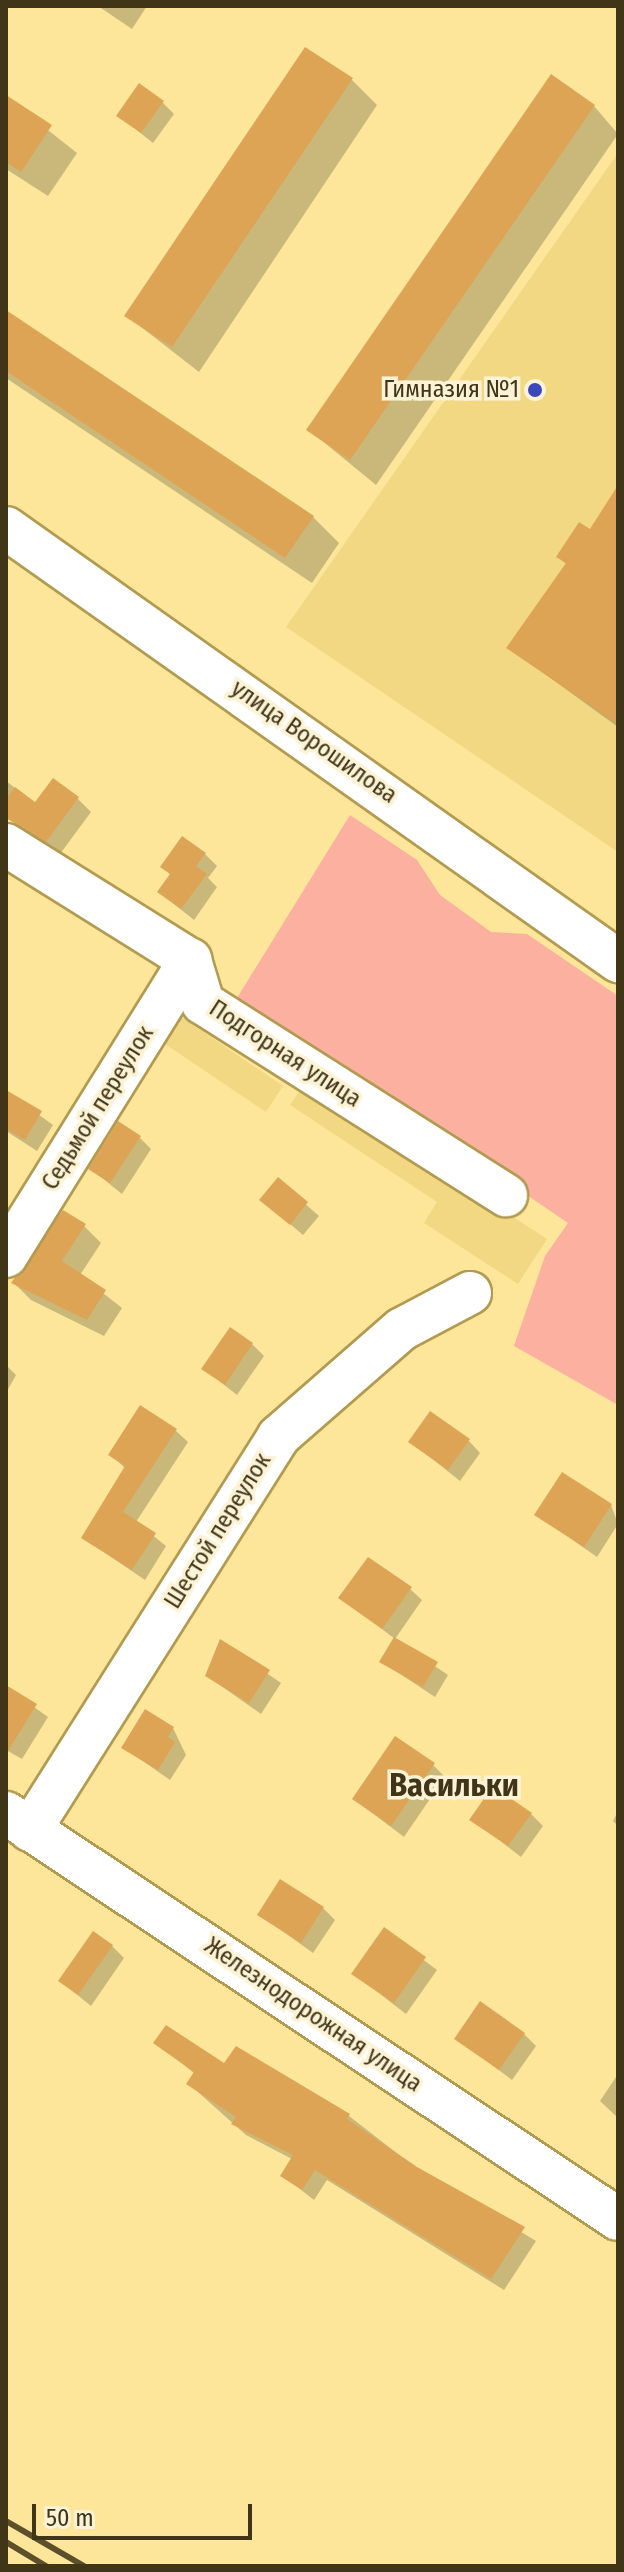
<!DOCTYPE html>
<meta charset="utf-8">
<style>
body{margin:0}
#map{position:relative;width:624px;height:2572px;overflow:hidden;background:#fde599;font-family:"Fira Sans Condensed",sans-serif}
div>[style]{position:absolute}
.built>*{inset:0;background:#f3d884}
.green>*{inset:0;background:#fbb0a0}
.shadow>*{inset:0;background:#0003}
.building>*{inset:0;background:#dea456}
.roads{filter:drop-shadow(2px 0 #b29b51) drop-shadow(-2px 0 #b29b51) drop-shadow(0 2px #b29b51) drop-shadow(0 -2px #b29b51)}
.minor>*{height:42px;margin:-21px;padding:0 21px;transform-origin:21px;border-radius:21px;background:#fff}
.rail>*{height:6px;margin:-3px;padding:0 3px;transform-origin:3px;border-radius:3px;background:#5c502a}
.dots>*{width:22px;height:22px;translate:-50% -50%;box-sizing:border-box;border:4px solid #fcf3d6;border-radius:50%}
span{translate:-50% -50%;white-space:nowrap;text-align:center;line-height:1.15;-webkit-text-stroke:7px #fcf3d6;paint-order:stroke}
.poi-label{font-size:24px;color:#403617}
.right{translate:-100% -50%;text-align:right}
.street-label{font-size:24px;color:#403617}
.district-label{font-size:32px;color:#403617;font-weight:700}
.frame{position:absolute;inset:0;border:8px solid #403617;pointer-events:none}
.scale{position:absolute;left:32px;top:2504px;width:220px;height:36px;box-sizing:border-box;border:4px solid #403617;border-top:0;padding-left:10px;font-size:24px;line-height:28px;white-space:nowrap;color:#403617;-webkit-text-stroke:6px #fcf3d6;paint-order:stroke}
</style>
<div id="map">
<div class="built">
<i style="clip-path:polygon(618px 153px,618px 852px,286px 627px)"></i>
<i style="clip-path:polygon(171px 1010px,283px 1086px,266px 1112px,153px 1036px)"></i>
<i style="clip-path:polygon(306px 1082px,547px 1239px,518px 1284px,424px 1223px,437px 1202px,290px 1105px)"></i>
</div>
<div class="green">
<i style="clip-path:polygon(350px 815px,417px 860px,440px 895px,491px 932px,527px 934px,618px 996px,618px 1405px,514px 1346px,545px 1256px,568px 1223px,237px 998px)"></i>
</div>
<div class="shadow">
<i style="clip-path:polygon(98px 6px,147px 6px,132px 29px)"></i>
<i style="clip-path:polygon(351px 79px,377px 105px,199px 372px,127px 316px)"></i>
<i style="clip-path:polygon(6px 97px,77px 153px,48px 196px,6px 169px)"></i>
<i style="clip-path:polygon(162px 102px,174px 114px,153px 143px,119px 116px)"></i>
<i style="clip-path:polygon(594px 106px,618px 134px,376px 485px,309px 430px)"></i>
<i style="clip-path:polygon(6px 312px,313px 517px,339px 543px,312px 583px,6px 378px)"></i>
<i style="clip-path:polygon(618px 488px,618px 727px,509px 648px,567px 565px,558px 556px,590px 531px)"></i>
<i style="clip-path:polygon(6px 781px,36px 804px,78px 799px,91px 812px,60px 854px,6px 817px)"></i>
<i style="clip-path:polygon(205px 854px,217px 866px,208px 878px,217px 887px,194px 920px,159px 892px,171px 875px,163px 867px)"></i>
<i style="clip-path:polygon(13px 1096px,53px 1125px,37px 1151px,6px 1131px)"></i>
<i style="clip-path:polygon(139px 1137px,151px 1149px,122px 1194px,91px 1169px)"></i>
<i style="clip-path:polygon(278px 1180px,319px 1216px,303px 1235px,262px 1200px)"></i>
<i style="clip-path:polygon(84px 1226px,101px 1243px,80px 1275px,122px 1308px,104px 1336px,31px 1300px,14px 1283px)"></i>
<i style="clip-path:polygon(252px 1344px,264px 1356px,237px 1395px,204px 1369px)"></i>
<i style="clip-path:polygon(6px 1365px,16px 1375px,6px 1393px)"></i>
<i style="clip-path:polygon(176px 1431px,188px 1442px,136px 1522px,166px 1546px,145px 1580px,83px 1538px,126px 1469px,111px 1455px)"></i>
<i style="clip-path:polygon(469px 1441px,480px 1453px,460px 1481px,411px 1442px)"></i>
<i style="clip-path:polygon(611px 1505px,618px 1524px,597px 1557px,537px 1515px)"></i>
<i style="clip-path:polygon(410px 1589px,422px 1600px,395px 1639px,448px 1675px,435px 1697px,382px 1662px,395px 1639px,341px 1598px)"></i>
<i style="clip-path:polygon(221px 1642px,281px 1683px,261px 1714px,207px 1676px)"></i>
<i style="clip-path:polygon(6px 1687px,48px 1717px,22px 1759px,6px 1750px)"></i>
<i style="clip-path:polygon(173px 1728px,186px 1755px,170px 1780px,124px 1748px)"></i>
<i style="clip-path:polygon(433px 1765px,445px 1777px,404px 1837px,354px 1799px)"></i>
<i style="clip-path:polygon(618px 1811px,618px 1826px,613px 1821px)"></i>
<i style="clip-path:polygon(531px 1814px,543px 1826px,521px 1857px,472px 1819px)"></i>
<i style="clip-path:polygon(323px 1908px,335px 1920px,313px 1953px,260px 1915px)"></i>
<i style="clip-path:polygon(384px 1930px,437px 1970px,406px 2014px,354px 1974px)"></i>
<i style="clip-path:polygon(112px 1946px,124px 1958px,91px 2006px,60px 1981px)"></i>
<i style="clip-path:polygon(524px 2034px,536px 2046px,512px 2080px,456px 2038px)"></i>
<i style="clip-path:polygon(156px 2042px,349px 2116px,416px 2168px,536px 2241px,504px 2290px,327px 2180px,314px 2200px,282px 2175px,292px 2159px,246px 2135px,189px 2084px,195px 2074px)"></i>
<i style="clip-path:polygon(618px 2074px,618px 2118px,600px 2101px)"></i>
</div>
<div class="building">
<i style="clip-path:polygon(305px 47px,353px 78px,172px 347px,124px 316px)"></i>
<i style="clip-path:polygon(551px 74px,595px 105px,350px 460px,306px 430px)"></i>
<i style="clip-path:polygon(139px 83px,164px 101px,141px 133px,116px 116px)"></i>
<i style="clip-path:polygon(6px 95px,52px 125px,21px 172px,6px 162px)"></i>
<i style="clip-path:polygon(6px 310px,314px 516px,285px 558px,6px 371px)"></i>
<i style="clip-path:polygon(618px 485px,618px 724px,506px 648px,566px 563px,556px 557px,579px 522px,590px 529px)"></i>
<i style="clip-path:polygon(53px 778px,79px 797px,46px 842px,6px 818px,6px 799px,15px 787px,35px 802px)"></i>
<i style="clip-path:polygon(182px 836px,206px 853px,196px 866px,207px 874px,181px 909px,157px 892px,170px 874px,160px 867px)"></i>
<i style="clip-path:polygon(6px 1090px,42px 1111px,25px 1140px,6px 1129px)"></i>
<i style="clip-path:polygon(118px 1121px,141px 1136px,110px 1183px,88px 1169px)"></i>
<i style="clip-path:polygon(278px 1177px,308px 1202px,290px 1225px,259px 1200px)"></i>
<i style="clip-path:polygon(63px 1210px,86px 1224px,62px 1261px,106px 1290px,87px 1320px,11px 1283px)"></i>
<i style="clip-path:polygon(230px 1327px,253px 1343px,225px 1385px,201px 1369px)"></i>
<i style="clip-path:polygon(140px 1405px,177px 1429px,123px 1512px,156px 1533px,132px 1570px,81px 1538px,125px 1466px,108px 1455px)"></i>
<i style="clip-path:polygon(430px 1411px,470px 1439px,448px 1470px,408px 1442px)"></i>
<i style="clip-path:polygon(562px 1472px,612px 1504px,584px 1547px,534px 1515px)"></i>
<i style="clip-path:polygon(368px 1557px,412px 1587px,382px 1629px,338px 1598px)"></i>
<i style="clip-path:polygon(394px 1637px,438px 1662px,423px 1687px,379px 1662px)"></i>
<i style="clip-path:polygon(220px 1639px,270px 1670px,249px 1703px,205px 1676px)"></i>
<i style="clip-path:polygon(6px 1685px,37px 1704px,6px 1754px)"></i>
<i style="clip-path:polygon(145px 1709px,174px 1727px,168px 1737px,175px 1742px,158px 1770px,121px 1748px)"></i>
<i style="clip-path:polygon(395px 1736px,435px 1763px,391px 1826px,352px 1799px)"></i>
<i style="clip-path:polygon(493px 1786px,532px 1813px,508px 1846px,469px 1820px)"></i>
<i style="clip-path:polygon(280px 1879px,324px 1907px,301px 1943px,257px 1915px)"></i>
<i style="clip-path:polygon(384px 1927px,426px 1957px,394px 2003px,351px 1974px)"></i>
<i style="clip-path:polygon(93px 1931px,113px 1945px,78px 1995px,58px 1981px)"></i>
<i style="clip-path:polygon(480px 2001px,525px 2033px,499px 2070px,454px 2039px)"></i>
<i style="clip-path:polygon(166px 2025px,224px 2063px,236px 2046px,350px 2114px,347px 2119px,417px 2167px,525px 2227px,491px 2279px,315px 2170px,302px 2190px,280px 2176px,293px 2155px,231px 2124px,236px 2117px,186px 2084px,194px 2072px,153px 2043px)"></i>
</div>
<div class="roads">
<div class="minor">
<i style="left:6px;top:528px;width:750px;rotate:35.28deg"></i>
<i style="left:6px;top:845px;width:217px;rotate:32deg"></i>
<i style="left:190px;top:960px;width:45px;rotate:73.2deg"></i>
<i style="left:203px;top:1003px;width:359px;rotate:32.4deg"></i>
<i style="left:6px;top:1256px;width:349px;rotate:-58.1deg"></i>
<i style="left:6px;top:1813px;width:734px;rotate:33.56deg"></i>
<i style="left:30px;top:1830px;width:465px;rotate:-57.7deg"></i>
<i style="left:278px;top:1437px;width:164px;rotate:-41.1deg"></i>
<i style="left:402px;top:1329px;width:77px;rotate:-27.9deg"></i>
</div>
</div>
<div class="rail">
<i style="left:6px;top:2521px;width:90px;rotate:30deg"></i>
<i style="left:6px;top:2542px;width:47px;rotate:31deg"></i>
</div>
<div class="dots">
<i style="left:535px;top:390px;background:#3a48bb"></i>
</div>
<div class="poi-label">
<span class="right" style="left:519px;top:390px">Гимназия №1</span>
</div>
<div class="street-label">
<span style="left:314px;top:742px;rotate:35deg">улица Ворошилова</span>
<span style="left:285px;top:1054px;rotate:33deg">Подгорная улица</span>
<span style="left:98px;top:1108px;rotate:-58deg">Седьмой переулок</span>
<span style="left:218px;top:1531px;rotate:-58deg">Шестой переулок</span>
<span style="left:313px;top:2015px;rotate:34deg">Железнодорожная улица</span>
</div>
<div class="district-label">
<span style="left:454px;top:1785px">Васильки</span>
</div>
<div class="frame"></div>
<div class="scale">50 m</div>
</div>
